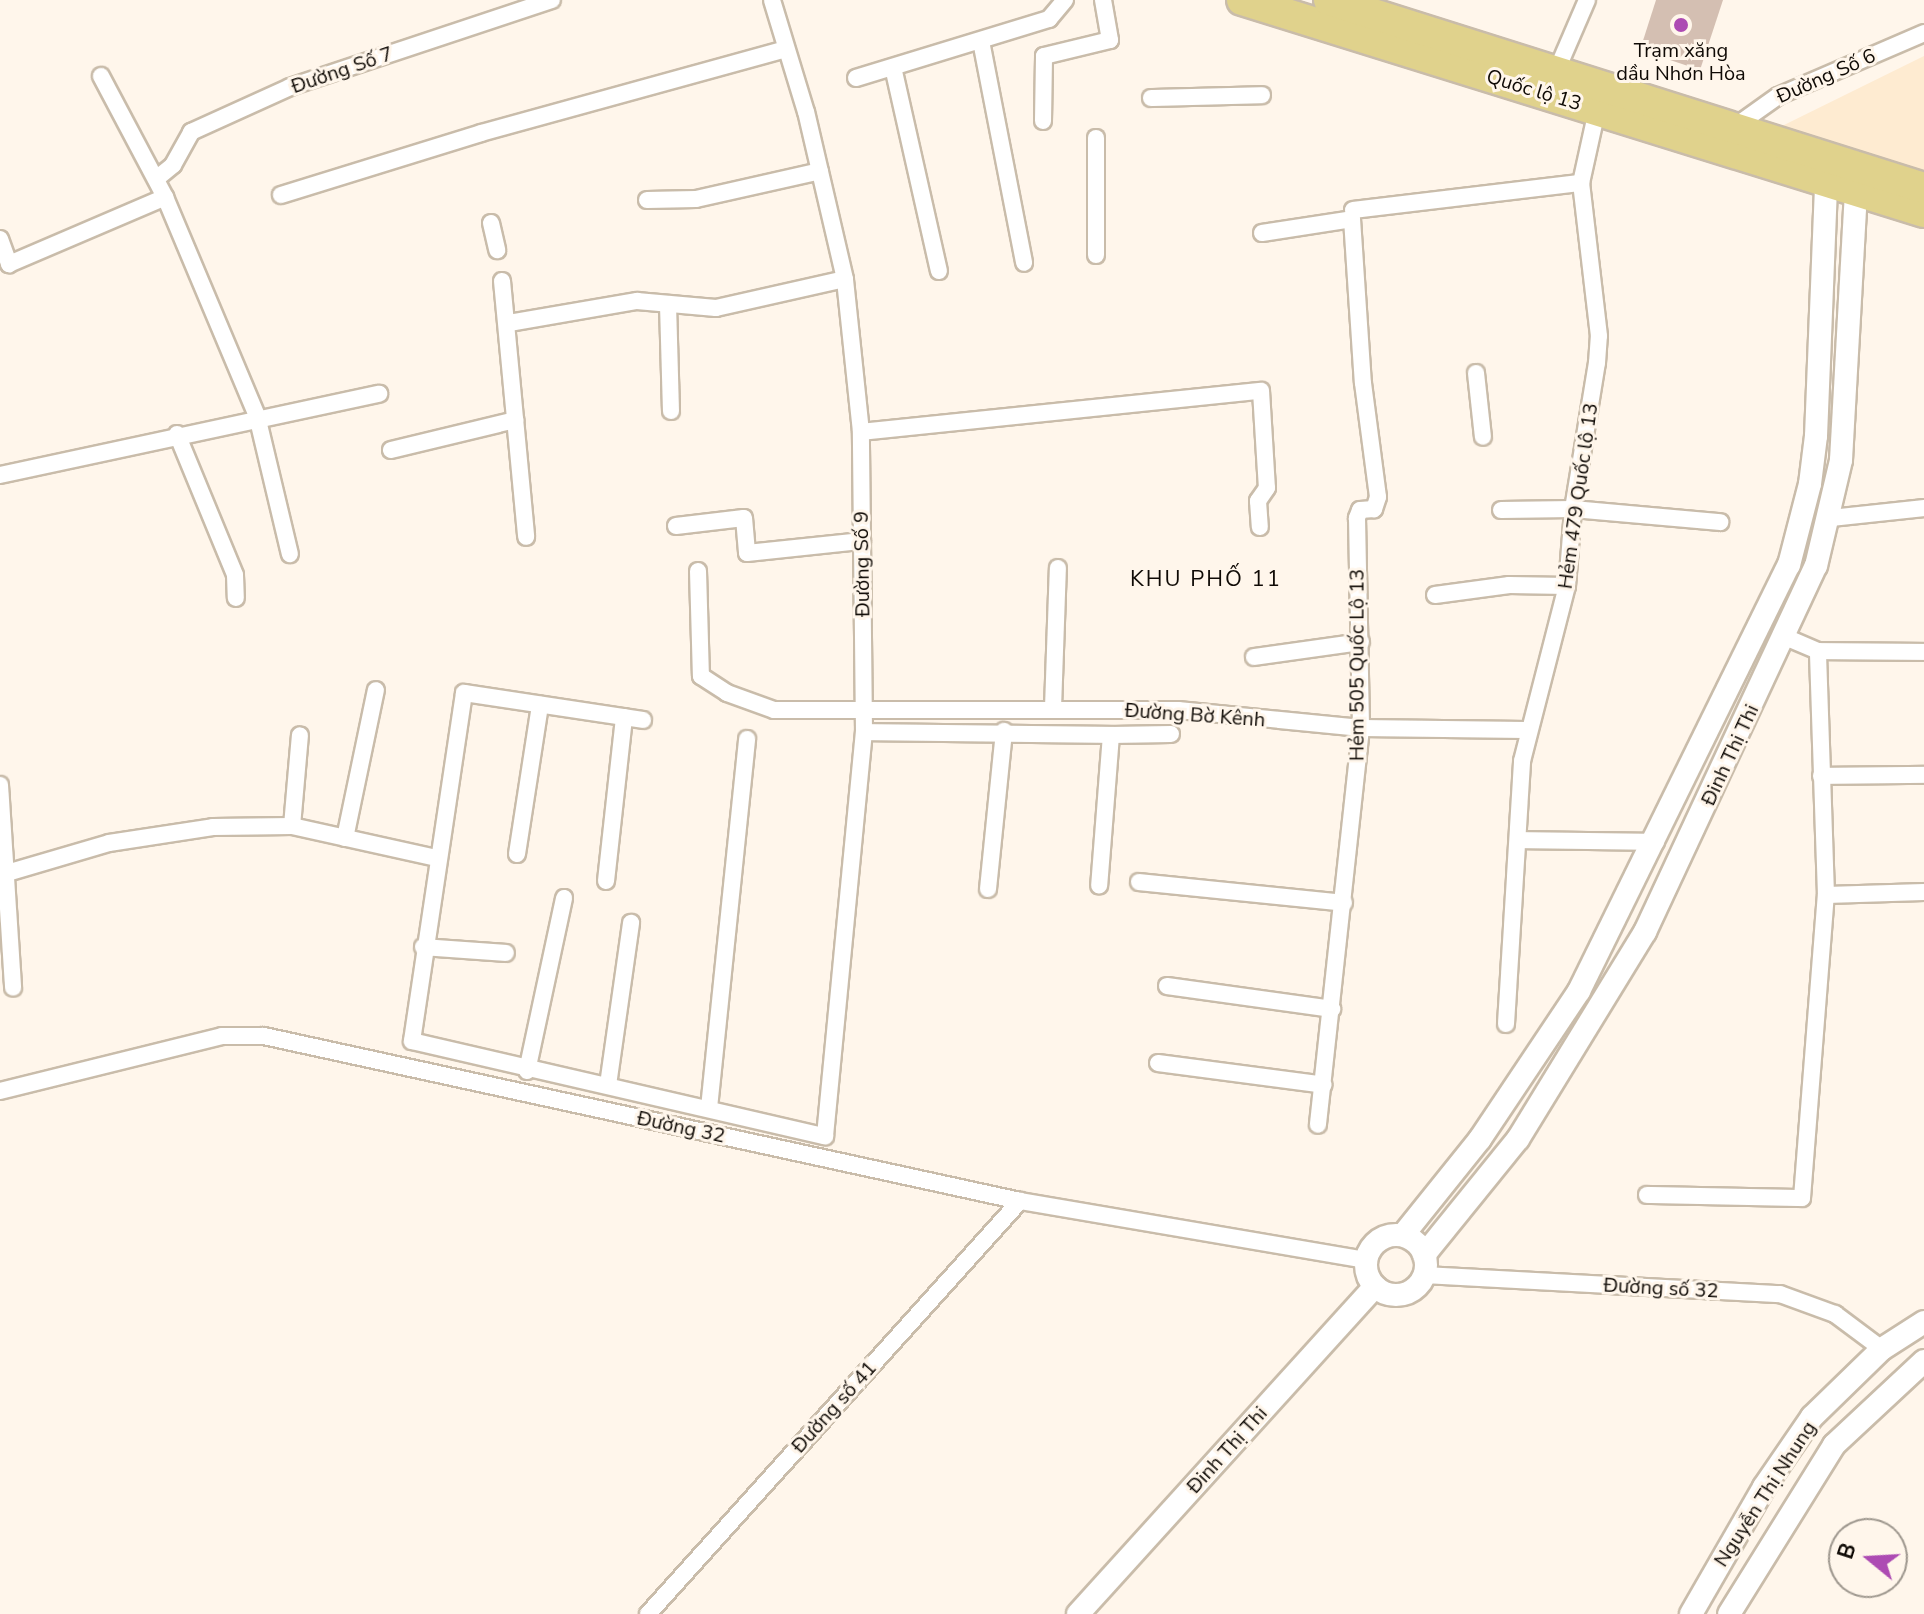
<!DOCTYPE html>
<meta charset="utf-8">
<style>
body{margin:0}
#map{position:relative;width:1924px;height:1614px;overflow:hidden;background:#fff6eb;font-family:"Nunito Sans",sans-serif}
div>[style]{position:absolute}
.built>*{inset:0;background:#feebd1}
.building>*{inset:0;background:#d4bfb2}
.roads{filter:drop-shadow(2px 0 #c9bcaa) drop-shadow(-2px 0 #c9bcaa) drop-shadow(0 2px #c9bcaa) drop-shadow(0 -2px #c9bcaa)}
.street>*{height:16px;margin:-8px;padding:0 8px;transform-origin:8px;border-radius:8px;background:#fff}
.secondary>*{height:22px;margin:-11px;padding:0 11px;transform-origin:11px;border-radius:11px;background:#fff}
.secondary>.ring{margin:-11px;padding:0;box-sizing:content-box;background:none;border:22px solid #fff;border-radius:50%}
.highway>*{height:30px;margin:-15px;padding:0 15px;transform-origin:15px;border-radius:15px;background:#e0d28c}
.dots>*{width:22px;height:22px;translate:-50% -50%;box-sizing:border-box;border:4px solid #fff6eb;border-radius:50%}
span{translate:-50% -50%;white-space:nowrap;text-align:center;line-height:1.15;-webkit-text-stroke:6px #fff6eb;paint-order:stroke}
.poi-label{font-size:20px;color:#0f0a05}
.street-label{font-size:20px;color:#0f0a05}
.neighbourhood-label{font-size:22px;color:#0f0a05;letter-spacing:2px}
.north{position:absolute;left:1828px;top:1518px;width:80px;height:80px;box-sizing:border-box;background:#fff6eb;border:2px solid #9f988f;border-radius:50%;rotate:288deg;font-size:22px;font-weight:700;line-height:32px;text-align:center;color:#0f0a05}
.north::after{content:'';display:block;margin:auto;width:28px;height:36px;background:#ad4bb3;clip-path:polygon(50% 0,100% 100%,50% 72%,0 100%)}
</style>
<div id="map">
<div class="built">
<i style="clip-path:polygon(1924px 56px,1924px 176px,1774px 130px,1780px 127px)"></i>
</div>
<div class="building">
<i style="clip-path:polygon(1656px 0,1723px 0,1700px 70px,1640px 50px)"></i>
</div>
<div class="roads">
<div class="street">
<i style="left:981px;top:41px;width:226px;rotate:79deg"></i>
<i style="left:893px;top:67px;width:209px;rotate:77.3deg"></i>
<i style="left:1556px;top:72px;width:78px;rotate:-66.7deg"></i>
<i style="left:101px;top:76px;width:137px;rotate:62.1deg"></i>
<i style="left:165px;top:197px;width:238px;rotate:67.2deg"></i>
<i style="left:257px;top:416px;width:142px;rotate:76.6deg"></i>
<i style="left:856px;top:78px;width:202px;rotate:-17deg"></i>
<i style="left:1049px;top:19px;width:25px;rotate:-50deg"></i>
<i style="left:1151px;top:98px;width:111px;rotate:-1.5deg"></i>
<i style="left:1043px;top:121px;width:65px;rotate:-89.1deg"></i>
<i style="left:1044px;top:56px;width:68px;rotate:-13.6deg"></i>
<i style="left:1110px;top:40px;width:41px;rotate:-99.9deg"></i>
<i style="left:1733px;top:128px;width:55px;rotate:-35.4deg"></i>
<i style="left:1778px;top:96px;width:159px;rotate:-23.3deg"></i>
<i style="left:156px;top:179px;width:22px;rotate:-39deg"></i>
<i style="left:173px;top:165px;width:38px;rotate:-61deg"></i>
<i style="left:191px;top:132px;width:109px;rotate:-24.4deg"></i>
<i style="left:290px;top:87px;width:276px;rotate:-18.4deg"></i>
<i style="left:281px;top:195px;width:209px;rotate:-17.2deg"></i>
<i style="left:481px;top:133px;width:316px;rotate:-15.4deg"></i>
<i style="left:647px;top:200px;width:49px;rotate:-1.2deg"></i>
<i style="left:696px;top:199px;width:127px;rotate:-12.7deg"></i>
<i style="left:1353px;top:210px;width:230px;rotate:-6.8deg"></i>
<i style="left:491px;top:223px;width:28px;rotate:77deg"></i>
<i style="left:1262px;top:233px;width:91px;rotate:-8.8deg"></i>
<i style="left:1352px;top:219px;width:164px;rotate:86.2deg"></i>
<i style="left:1363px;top:383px;width:115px;rotate:82.5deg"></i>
<i style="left:1378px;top:497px;width:13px;rotate:108deg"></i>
<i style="left:1374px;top:509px;width:14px;rotate:176deg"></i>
<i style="left:1360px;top:510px;width:9px;rotate:111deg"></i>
<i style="left:1357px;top:518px;width:210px;rotate:88.9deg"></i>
<i style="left:1361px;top:728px;width:399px;rotate:96.2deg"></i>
<i style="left:0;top:239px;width:27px;rotate:70deg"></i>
<i style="left:9px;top:264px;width:170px;rotate:-23.2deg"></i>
<i style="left:1096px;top:255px;width:117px;rotate:-90deg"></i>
<i style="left:502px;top:281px;width:257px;rotate:84.6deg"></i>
<i style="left:668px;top:304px;width:107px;rotate:88.4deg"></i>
<i style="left:509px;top:323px;width:130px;rotate:-9.8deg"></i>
<i style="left:637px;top:301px;width:79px;rotate:5.1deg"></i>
<i style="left:716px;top:308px;width:132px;rotate:-12.7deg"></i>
<i style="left:1476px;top:373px;width:64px;rotate:83.8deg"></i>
<i style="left:861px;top:432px;width:402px;rotate:-5.9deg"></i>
<i style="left:1261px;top:391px;width:97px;rotate:86.5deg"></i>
<i style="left:1267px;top:488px;width:16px;rotate:125deg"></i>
<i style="left:1258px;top:501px;width:26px;rotate:86deg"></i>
<i style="left:177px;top:434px;width:152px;rotate:67.6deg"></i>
<i style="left:235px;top:575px;width:23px;rotate:88deg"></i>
<i style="left:391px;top:450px;width:128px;rotate:-13.6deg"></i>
<i style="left:0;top:475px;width:388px;rotate:-12.1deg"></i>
<i style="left:1501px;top:510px;width:72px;rotate:-0.8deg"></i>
<i style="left:1573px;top:509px;width:148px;rotate:5.1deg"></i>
<i style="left:1831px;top:518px;width:94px;rotate:-6.1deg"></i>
<i style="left:676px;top:526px;width:68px;rotate:-6.7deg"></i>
<i style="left:744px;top:518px;width:35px;rotate:85deg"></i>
<i style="left:747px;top:553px;width:116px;rotate:-6deg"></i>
<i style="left:698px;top:571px;width:105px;rotate:88.4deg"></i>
<i style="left:701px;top:676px;width:31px;rotate:33deg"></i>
<i style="left:727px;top:693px;width:50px;rotate:19.9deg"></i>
<i style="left:774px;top:710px;width:404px"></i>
<i style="left:1178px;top:710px;width:184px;rotate:5.6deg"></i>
<i style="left:1361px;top:728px;width:165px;rotate:0.7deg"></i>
<i style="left:1435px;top:595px;width:75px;rotate:-7.7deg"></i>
<i style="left:1509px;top:585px;width:58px;rotate:1deg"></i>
<i style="left:1818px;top:651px;width:106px;rotate:0.5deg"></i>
<i style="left:1254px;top:657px;width:108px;rotate:-8deg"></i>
<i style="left:1053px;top:708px;width:140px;rotate:-88deg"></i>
<i style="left:643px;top:720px;width:181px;rotate:-171.4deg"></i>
<i style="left:464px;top:693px;width:352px;rotate:98.5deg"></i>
<i style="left:412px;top:1041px;width:424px;rotate:13deg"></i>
<i style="left:825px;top:1136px;width:406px;rotate:-84.5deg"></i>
<i style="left:864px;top:732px;width:300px;rotate:-90.6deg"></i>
<i style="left:861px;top:432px;width:154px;rotate:-96deg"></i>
<i style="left:845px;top:279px;width:171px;rotate:-103.1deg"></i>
<i style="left:806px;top:112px;width:117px;rotate:-106.9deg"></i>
<i style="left:864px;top:732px;width:247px;rotate:0.7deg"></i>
<i style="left:1111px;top:735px;width:151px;rotate:94.5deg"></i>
<i style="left:1111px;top:735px;width:60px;rotate:-1deg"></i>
<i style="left:1821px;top:776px;width:103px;rotate:-0.6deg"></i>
<i style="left:0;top:785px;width:203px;rotate:86.3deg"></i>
<i style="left:292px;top:826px;width:91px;rotate:-85deg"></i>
<i style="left:345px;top:838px;width:151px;rotate:-78.2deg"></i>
<i style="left:1520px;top:840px;width:136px;rotate:0.8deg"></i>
<i style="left:517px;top:854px;width:151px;rotate:-81.2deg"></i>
<i style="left:7px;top:873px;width:106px;rotate:-16.4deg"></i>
<i style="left:109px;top:843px;width:105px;rotate:-8.7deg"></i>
<i style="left:213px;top:827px;width:79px;rotate:-0.7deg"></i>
<i style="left:292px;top:826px;width:148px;rotate:12.5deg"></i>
<i style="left:606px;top:881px;width:165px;rotate:-83.7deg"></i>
<i style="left:1139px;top:882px;width:206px;rotate:5.8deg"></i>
<i style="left:988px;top:889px;width:159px;rotate:-84.2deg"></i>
<i style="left:1826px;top:895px;width:98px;rotate:-1.8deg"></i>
<i style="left:423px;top:947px;width:83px;rotate:4.1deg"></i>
<i style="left:1167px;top:986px;width:167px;rotate:7.9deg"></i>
<i style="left:1506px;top:1024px;width:263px;rotate:-86.5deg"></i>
<i style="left:1522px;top:761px;width:181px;rotate:-75.6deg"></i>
<i style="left:1567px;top:586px;width:77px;rotate:-85.5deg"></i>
<i style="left:1573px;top:509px;width:148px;rotate:-80.7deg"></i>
<i style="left:1597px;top:363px;width:27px;rotate:-86deg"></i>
<i style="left:1599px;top:336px;width:154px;rotate:-96.7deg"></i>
<i style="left:1581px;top:183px;width:75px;rotate:-77.6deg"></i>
<i style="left:1158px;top:1063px;width:167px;rotate:7.5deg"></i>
<i style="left:527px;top:1071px;width:177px;rotate:-77.9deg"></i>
<i style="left:608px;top:1085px;width:164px;rotate:-81.9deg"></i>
<i style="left:0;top:1091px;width:229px;rotate:-13.9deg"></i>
<i style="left:222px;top:1036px;width:42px"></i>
<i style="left:264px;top:1036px;width:774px;rotate:12.31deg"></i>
<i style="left:1020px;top:1201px;width:351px;rotate:9.7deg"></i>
<i style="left:709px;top:1108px;width:371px;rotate:-84.1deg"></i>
<i style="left:1647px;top:1195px;width:155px;rotate:1.1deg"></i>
<i style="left:1802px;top:1198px;width:304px;rotate:-85.5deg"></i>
<i style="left:1826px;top:895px;width:244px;rotate:-91.9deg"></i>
<i style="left:1818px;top:651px;width:36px;rotate:-157deg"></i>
<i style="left:1424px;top:1275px;width:357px;rotate:3.1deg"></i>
<i style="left:1780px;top:1294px;width:59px;rotate:20deg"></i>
<i style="left:1835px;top:1314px;width:59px;rotate:36.7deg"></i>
<i style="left:648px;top:1614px;width:556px;rotate:-47.99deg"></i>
</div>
<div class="secondary">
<i style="left:1403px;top:1235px;width:123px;rotate:-51.3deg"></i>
<i style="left:1480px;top:1139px;width:178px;rotate:-56.2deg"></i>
<i style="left:1579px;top:991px;width:475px;rotate:-63.8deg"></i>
<i style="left:1789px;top:565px;width:84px;rotate:-75.5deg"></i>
<i style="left:1810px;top:484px;width:48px;rotate:-82.9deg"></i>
<i style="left:1816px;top:436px;width:269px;rotate:-87.7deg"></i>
<i class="ring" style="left:1366px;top:1235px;width:38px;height:38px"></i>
<i style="left:1424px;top:1255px;width:149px;rotate:-51deg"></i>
<i style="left:1518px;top:1139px;width:243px;rotate:-58.5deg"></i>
<i style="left:1645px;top:932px;width:404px;rotate:-65deg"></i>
<i style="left:1816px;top:566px;width:109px;rotate:-76.7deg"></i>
<i style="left:1841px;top:460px;width:285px;rotate:-86.8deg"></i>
<i style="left:1078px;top:1614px;width:442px;rotate:-47.8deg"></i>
<i style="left:1691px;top:1614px;width:146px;rotate:-60.1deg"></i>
<i style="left:1764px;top:1487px;width:85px;rotate:-55.6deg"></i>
<i style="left:1812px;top:1417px;width:98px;rotate:-44.2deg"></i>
<i style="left:1882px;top:1349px;width:50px;rotate:-32.7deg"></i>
<i style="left:1729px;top:1614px;width:199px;rotate:-58.1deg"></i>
<i style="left:1834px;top:1445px;width:123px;rotate:-43deg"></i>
</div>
<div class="highway">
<i style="left:1242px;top:0;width:714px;rotate:17.27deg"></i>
<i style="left:1329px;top:0;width:624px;rotate:17.53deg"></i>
</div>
</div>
<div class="dots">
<i style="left:1681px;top:25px;background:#ad4bb3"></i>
</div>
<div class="poi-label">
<span style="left:1681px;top:62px">Trạm xăng<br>dầu Nhơn Hòa</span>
</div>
<div class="street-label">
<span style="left:342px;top:70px;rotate:-19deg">Đường Số 7</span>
<span style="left:1826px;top:76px;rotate:-24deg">Đường Số 6</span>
<span style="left:1534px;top:90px;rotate:17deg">Quốc lộ 13</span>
<span style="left:1578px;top:496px;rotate:-82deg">Hẻm 479 Quốc lộ 13</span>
<span style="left:862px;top:564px;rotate:-91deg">Đường Số 9</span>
<span style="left:1357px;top:665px;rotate:-90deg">Hẻm 505 Quốc Lộ 13</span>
<span style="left:1195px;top:715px;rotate:4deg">Đường Bờ Kênh</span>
<span style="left:1730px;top:755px;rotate:-65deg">Đinh Thị Thi</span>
<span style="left:681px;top:1127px;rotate:12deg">Đường 32</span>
<span style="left:1661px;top:1288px;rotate:3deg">Đường số 32</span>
<span style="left:834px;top:1407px;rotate:-48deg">Đường số 41</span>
<span style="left:1227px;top:1450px;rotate:-48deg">Đinh Thị Thi</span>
<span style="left:1765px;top:1494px;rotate:-57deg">Nguyễn Thị Nhung</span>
</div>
<div class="neighbourhood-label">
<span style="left:1206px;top:580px">KHU PHỐ 11</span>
</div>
<div class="north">B</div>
</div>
